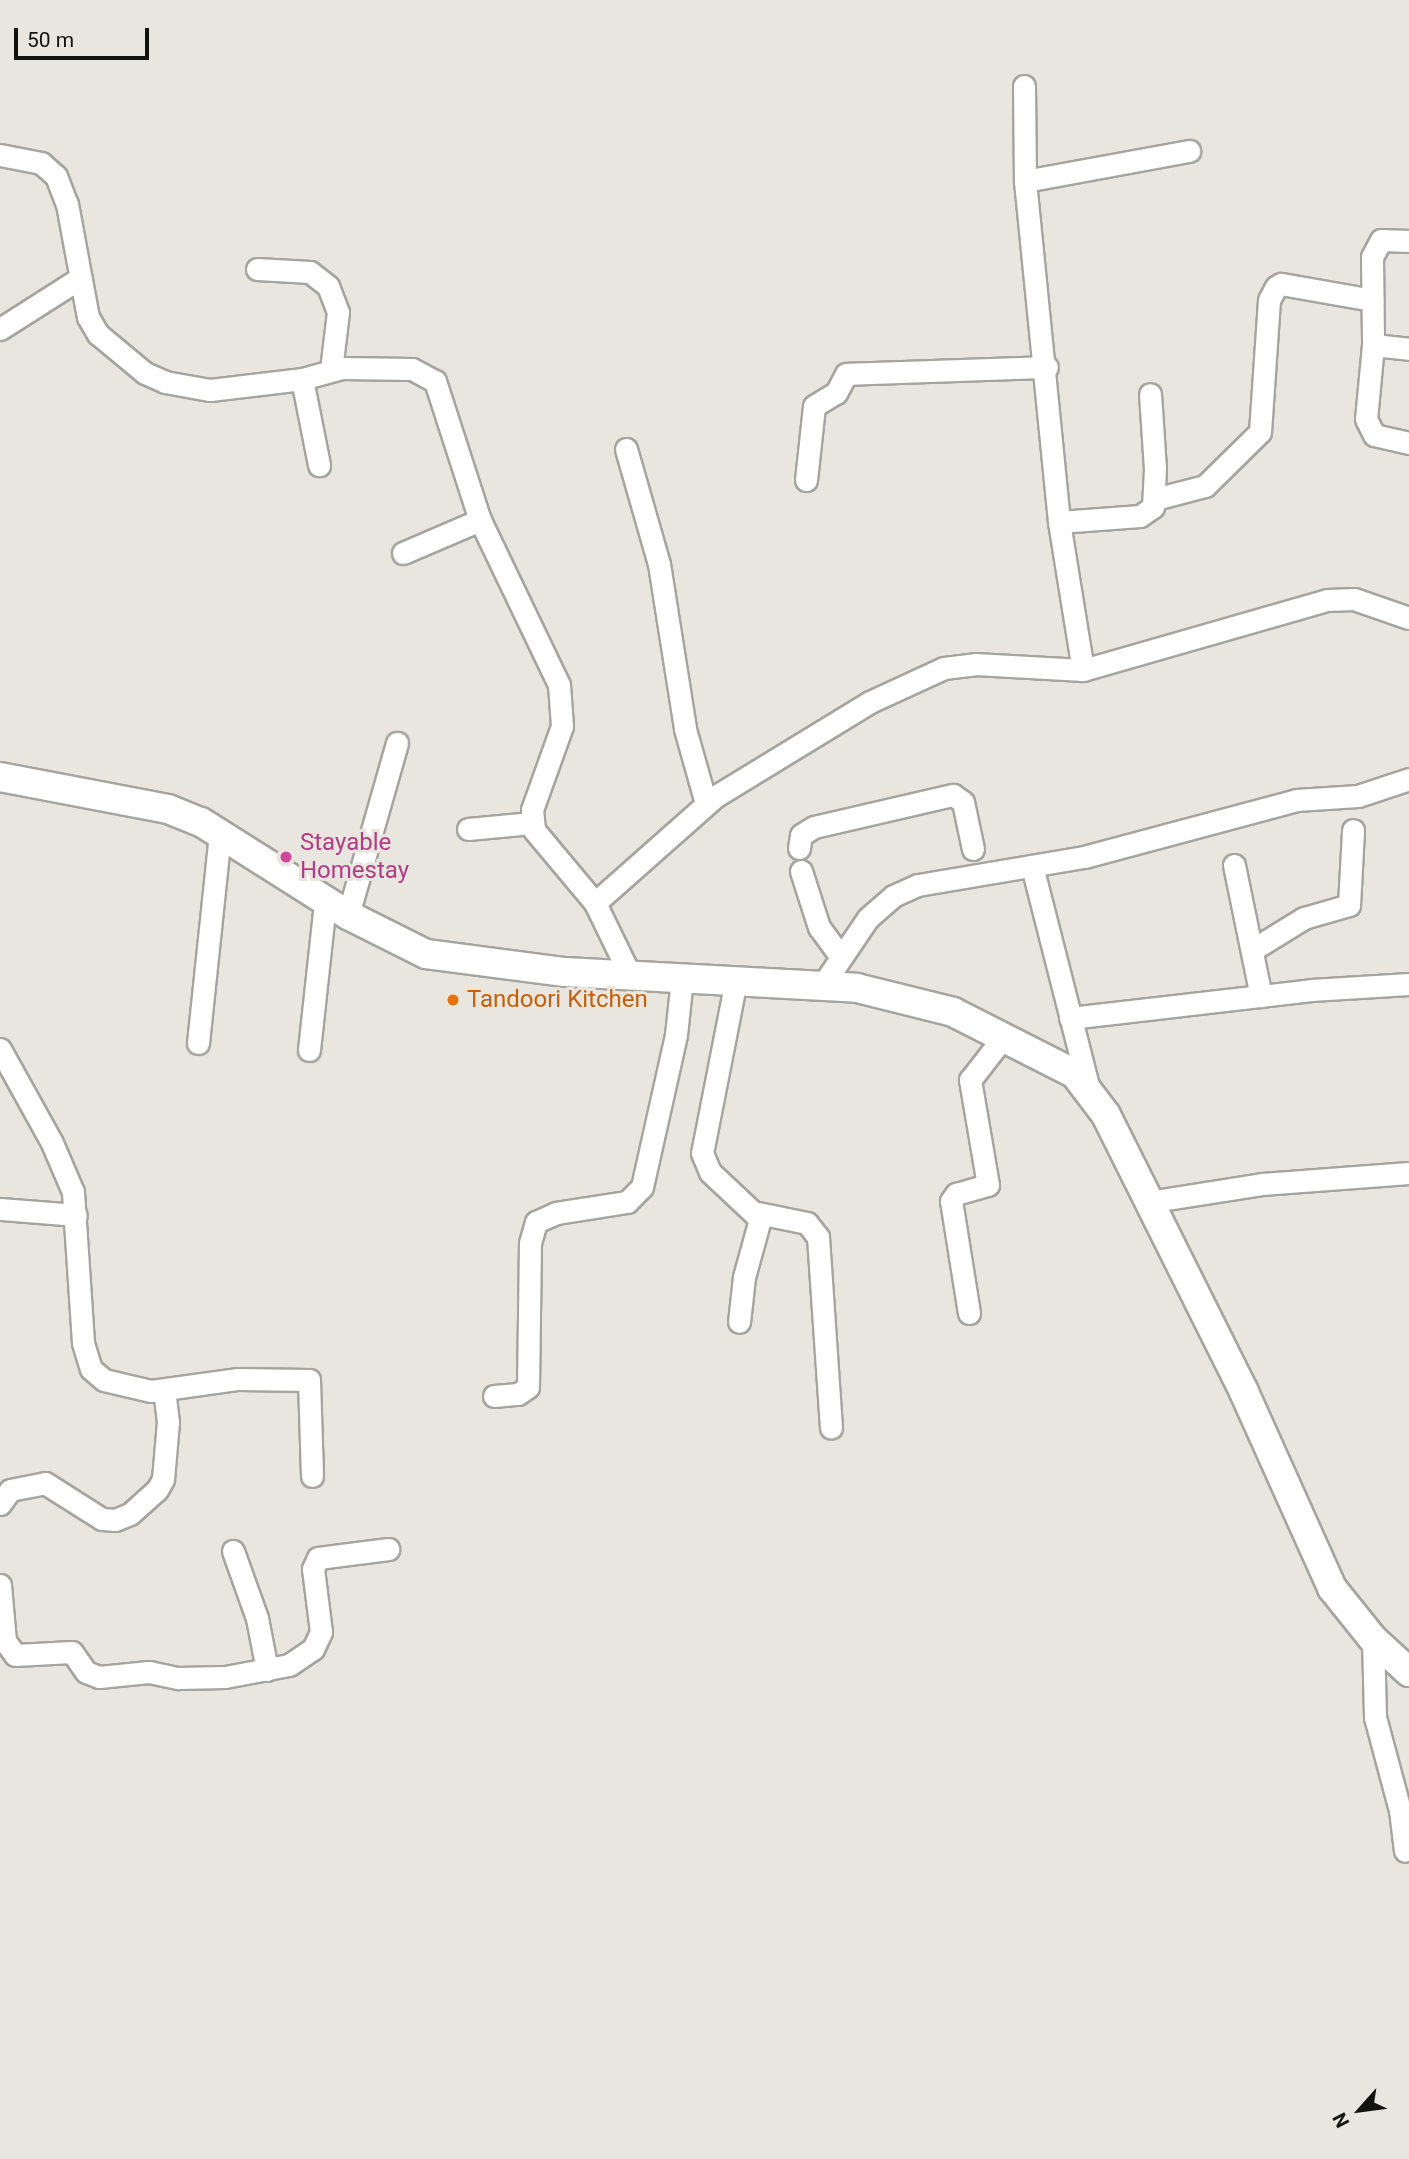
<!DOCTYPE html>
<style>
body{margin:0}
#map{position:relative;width:1409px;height:2159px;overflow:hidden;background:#e9e6df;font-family:Roboto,sans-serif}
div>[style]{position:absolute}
.roads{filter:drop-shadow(2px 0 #a6a49e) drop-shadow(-2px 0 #a6a49e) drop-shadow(0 2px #a6a49e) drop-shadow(0 -2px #a6a49e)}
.minor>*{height:21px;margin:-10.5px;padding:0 10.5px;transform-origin:10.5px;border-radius:10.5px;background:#fff}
.tertiary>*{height:28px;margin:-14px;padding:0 14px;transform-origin:14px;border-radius:14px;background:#fff}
.dots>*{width:19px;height:19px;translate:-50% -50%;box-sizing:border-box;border:4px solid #e9e6df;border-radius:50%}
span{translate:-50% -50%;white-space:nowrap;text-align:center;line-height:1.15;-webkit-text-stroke:6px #e9e6df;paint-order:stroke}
.hotel-label{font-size:24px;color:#b23c85}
.left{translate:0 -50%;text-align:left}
.food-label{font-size:24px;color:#c56008}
.north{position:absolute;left:1325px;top:2075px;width:70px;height:70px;-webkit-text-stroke:5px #e9e6df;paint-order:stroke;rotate:242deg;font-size:19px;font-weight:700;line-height:28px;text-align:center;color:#12120f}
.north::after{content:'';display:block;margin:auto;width:24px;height:32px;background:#12120f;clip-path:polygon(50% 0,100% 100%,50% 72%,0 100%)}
.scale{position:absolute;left:14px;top:28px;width:135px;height:32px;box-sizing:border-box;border:4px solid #12120f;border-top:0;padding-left:9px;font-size:21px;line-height:24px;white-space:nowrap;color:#12120f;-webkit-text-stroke:5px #e9e6df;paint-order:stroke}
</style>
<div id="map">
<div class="roads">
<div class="minor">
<i style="left:1024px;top:86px;width:95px;rotate:89.4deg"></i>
<i style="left:1025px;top:181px;width:343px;rotate:84.3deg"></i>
<i style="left:1059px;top:522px;width:150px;rotate:80.8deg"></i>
<i style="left:0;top:155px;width:42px;rotate:11deg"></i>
<i style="left:41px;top:163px;width:20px;rotate:41deg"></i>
<i style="left:56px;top:176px;width:30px;rotate:69deg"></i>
<i style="left:67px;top:204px;width:115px;rotate:79.5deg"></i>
<i style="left:88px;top:317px;width:20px;rotate:60deg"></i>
<i style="left:98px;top:334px;width:61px;rotate:39.7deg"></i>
<i style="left:145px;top:373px;width:22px;rotate:24deg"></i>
<i style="left:165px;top:382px;width:46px;rotate:10.1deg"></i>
<i style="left:210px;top:390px;width:93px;rotate:-6.8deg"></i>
<i style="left:302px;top:379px;width:41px;rotate:-15.4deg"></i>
<i style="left:342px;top:368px;width:70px;rotate:0.8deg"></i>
<i style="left:412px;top:369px;width:26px;rotate:28deg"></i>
<i style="left:435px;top:381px;width:146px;rotate:72.1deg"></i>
<i style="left:480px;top:520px;width:183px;rotate:64.4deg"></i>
<i style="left:559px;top:685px;width:41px;rotate:85.8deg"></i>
<i style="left:562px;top:726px;width:89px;rotate:109.7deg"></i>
<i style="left:532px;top:810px;width:20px;rotate:84deg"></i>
<i style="left:534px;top:830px;width:95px;rotate:50.1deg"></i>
<i style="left:595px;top:903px;width:78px;rotate:64.1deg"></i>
<i style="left:1025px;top:181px;width:167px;rotate:-10.4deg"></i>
<i style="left:1409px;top:241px;width:28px;rotate:-178deg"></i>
<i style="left:1381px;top:240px;width:19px;rotate:118deg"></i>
<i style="left:1372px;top:257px;width:88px;rotate:89.3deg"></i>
<i style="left:1373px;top:345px;width:74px;rotate:95.4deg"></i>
<i style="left:1366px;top:419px;width:18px;rotate:63deg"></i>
<i style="left:1374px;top:435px;width:36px;rotate:13deg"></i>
<i style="left:257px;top:269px;width:53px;rotate:3.2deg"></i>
<i style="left:310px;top:272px;width:23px;rotate:38deg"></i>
<i style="left:328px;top:286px;width:28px;rotate:69deg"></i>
<i style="left:338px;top:312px;width:58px;rotate:96.9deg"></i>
<i style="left:0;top:329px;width:95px;rotate:-32.5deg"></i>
<i style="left:1373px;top:345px;width:36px;rotate:6deg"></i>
<i style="left:302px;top:379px;width:88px;rotate:78.8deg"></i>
<i style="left:626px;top:449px;width:120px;rotate:74deg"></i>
<i style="left:659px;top:564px;width:167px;rotate:81deg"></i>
<i style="left:685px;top:729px;width:77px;rotate:74.2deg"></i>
<i style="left:806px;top:480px;width:74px;rotate:-83.8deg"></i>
<i style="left:814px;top:406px;width:26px;rotate:-31deg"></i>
<i style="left:836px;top:393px;width:21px;rotate:-62deg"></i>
<i style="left:846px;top:374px;width:201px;rotate:-2deg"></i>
<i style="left:1155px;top:499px;width:52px;rotate:-14.6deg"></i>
<i style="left:1205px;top:486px;width:77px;rotate:-44.5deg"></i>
<i style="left:1260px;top:432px;width:132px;rotate:-86.1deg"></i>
<i style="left:1269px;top:300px;width:15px;rotate:-62deg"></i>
<i style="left:1276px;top:287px;width:6px;rotate:-31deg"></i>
<i style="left:1281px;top:284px;width:93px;rotate:9.9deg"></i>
<i style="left:1059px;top:522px;width:81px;rotate:-4.2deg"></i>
<i style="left:1140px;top:516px;width:16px;rotate:-35deg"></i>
<i style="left:1153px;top:507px;width:38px;rotate:-87deg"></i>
<i style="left:1155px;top:469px;width:75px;rotate:-93.8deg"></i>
<i style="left:403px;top:553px;width:84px;rotate:-23.2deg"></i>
<i style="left:468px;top:829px;width:64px;rotate:-5.4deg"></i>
<i style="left:799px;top:848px;width:13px;rotate:-81deg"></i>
<i style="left:801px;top:835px;width:15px;rotate:-32deg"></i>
<i style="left:814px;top:827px;width:143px;rotate:-13deg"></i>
<i style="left:953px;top:795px;width:12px;rotate:35deg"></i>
<i style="left:963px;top:802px;width:48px;rotate:78deg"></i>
<i style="left:1234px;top:865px;width:134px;rotate:78.4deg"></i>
<i style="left:1032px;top:866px;width:227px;rotate:75.7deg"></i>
<i style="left:801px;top:871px;width:59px;rotate:72.2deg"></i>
<i style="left:819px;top:927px;width:37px;rotate:54deg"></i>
<i style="left:595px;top:903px;width:162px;rotate:-41.5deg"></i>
<i style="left:716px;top:796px;width:180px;rotate:-31.4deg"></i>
<i style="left:870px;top:702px;width:81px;rotate:-24.7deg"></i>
<i style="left:944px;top:668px;width:31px;rotate:-7deg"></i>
<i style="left:975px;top:664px;width:108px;rotate:3.2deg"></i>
<i style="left:1083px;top:670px;width:254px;rotate:-16deg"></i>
<i style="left:1327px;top:600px;width:27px;rotate:-2deg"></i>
<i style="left:1354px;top:599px;width:58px;rotate:19.1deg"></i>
<i style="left:348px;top:915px;width:179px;rotate:-74.1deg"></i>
<i style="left:1252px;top:950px;width:61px;rotate:-31.6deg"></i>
<i style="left:1304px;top:918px;width:47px;rotate:-16.1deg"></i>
<i style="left:1349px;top:905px;width:75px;rotate:-86.9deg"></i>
<i style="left:736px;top:980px;width:176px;rotate:101.1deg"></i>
<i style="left:702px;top:1153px;width:21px;rotate:67deg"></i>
<i style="left:710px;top:1172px;width:69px;rotate:43.2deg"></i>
<i style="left:760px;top:1219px;width:60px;rotate:105.4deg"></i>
<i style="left:744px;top:1277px;width:45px;rotate:96.3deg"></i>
<i style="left:824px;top:983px;width:78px;rotate:-55.9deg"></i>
<i style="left:868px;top:918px;width:33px;rotate:-41deg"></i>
<i style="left:893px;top:896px;width:27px;rotate:-24deg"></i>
<i style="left:918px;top:885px;width:168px;rotate:-9.6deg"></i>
<i style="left:1084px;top:857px;width:220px;rotate:-15deg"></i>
<i style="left:1296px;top:800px;width:62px;rotate:-3.7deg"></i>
<i style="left:1358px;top:796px;width:54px;rotate:-18.4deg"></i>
<i style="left:1070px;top:1018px;width:243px;rotate:-6.6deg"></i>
<i style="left:1311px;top:990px;width:98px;rotate:-3.5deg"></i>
<i style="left:198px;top:1043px;width:210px;rotate:-84deg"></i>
<i style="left:0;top:1049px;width:107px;rotate:61deg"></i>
<i style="left:52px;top:1143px;width:53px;rotate:66.8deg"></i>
<i style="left:73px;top:1192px;width:151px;rotate:86.2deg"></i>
<i style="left:83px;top:1343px;width:27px;rotate:73deg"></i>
<i style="left:91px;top:1369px;width:17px;rotate:40deg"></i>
<i style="left:104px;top:1380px;width:48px;rotate:13.2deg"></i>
<i style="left:151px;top:1391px;width:88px;rotate:-7.9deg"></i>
<i style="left:238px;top:1379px;width:71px;rotate:0.8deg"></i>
<i style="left:309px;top:1380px;width:96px;rotate:88.2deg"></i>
<i style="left:309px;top:1050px;width:149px;rotate:-83.8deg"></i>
<i style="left:1148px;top:1202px;width:115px;rotate:-9deg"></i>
<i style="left:1262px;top:1184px;width:147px;rotate:-4.3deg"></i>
<i style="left:0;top:1209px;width:76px;rotate:4.5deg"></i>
<i style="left:758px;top:1213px;width:50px;rotate:11.5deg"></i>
<i style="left:807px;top:1223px;width:18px;rotate:52deg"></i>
<i style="left:818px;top:1237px;width:191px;rotate:86.1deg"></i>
<i style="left:969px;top:1313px;width:113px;rotate:-99.1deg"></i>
<i style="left:951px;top:1201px;width:9px;rotate:-54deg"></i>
<i style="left:956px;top:1194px;width:33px;rotate:-16deg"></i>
<i style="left:988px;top:1185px;width:107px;rotate:-99.7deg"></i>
<i style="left:970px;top:1080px;width:57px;rotate:-52.1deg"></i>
<i style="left:494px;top:1396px;width:24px;rotate:-5deg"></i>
<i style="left:518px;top:1394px;width:12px;rotate:-35deg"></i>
<i style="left:528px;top:1387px;width:144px;rotate:-89.2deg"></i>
<i style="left:530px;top:1243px;width:22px;rotate:-74deg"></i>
<i style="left:536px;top:1222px;width:22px;rotate:-24deg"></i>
<i style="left:556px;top:1213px;width:72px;rotate:-8.8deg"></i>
<i style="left:627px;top:1202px;width:21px;rotate:-45deg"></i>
<i style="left:642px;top:1187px;width:156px;rotate:-77.4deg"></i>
<i style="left:676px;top:1035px;width:57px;rotate:-84deg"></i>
<i style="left:0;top:1504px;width:17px;rotate:-54deg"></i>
<i style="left:10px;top:1490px;width:36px;rotate:-11deg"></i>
<i style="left:45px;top:1483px;width:67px;rotate:32.3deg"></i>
<i style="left:102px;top:1519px;width:13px;rotate:4deg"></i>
<i style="left:115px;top:1520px;width:16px;rotate:-22deg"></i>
<i style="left:130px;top:1514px;width:36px;rotate:-42deg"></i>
<i style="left:157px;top:1490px;width:13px;rotate:-61deg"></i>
<i style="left:163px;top:1479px;width:57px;rotate:-85deg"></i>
<i style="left:168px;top:1422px;width:31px;rotate:-97deg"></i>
<i style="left:233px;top:1551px;width:71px;rotate:70.3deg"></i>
<i style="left:257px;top:1618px;width:53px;rotate:79.1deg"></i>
<i style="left:0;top:1585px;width:56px;rotate:84.9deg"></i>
<i style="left:5px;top:1641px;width:17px;rotate:54deg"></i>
<i style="left:15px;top:1655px;width:57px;rotate:-3deg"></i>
<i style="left:72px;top:1652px;width:24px;rotate:55deg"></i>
<i style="left:86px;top:1672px;width:14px;rotate:21deg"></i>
<i style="left:99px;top:1677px;width:50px;rotate:-5.7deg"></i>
<i style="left:149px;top:1672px;width:30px;rotate:12deg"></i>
<i style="left:178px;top:1678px;width:47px;rotate:-1.2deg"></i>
<i style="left:225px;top:1677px;width:65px;rotate:-10.6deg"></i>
<i style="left:289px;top:1665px;width:29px;rotate:-34deg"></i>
<i style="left:313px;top:1649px;width:19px;rotate:-65deg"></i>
<i style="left:321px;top:1632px;width:64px;rotate:-97.2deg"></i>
<i style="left:313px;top:1569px;width:12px;rotate:-66deg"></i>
<i style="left:318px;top:1558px;width:71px;rotate:-7.3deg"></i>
<i style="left:1373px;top:1639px;width:78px;rotate:88.5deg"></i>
<i style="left:1375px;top:1717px;width:96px;rotate:75deg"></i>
<i style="left:1400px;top:1810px;width:41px;rotate:83deg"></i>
</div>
<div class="tertiary">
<i style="left:0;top:777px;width:171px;rotate:10.8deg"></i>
<i style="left:168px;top:809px;width:35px;rotate:22deg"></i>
<i style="left:201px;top:822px;width:174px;rotate:32.3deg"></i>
<i style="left:348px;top:915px;width:87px;rotate:26.6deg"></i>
<i style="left:426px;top:954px;width:140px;rotate:7.4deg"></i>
<i style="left:565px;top:972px;width:292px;rotate:3.1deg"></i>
<i style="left:857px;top:988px;width:99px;rotate:14deg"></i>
<i style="left:953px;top:1012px;width:137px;rotate:26.9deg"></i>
<i style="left:1075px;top:1074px;width:51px;rotate:52.9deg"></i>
<i style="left:1106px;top:1115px;width:309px;rotate:63.5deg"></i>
<i style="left:1244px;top:1392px;width:215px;rotate:65.8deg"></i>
<i style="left:1332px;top:1588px;width:65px;rotate:51.2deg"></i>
<i style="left:1373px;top:1639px;width:49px;rotate:42.5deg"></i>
</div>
</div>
<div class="dots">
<i style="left:286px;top:857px;background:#d1479c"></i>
<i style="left:453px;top:1000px;background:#e8710a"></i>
</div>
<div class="hotel-label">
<span class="left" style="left:300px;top:857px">Stayable<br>Homestay</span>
</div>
<div class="food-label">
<span class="left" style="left:467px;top:1000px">Tandoori Kitchen</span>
</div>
<div class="north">N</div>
<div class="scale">50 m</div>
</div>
